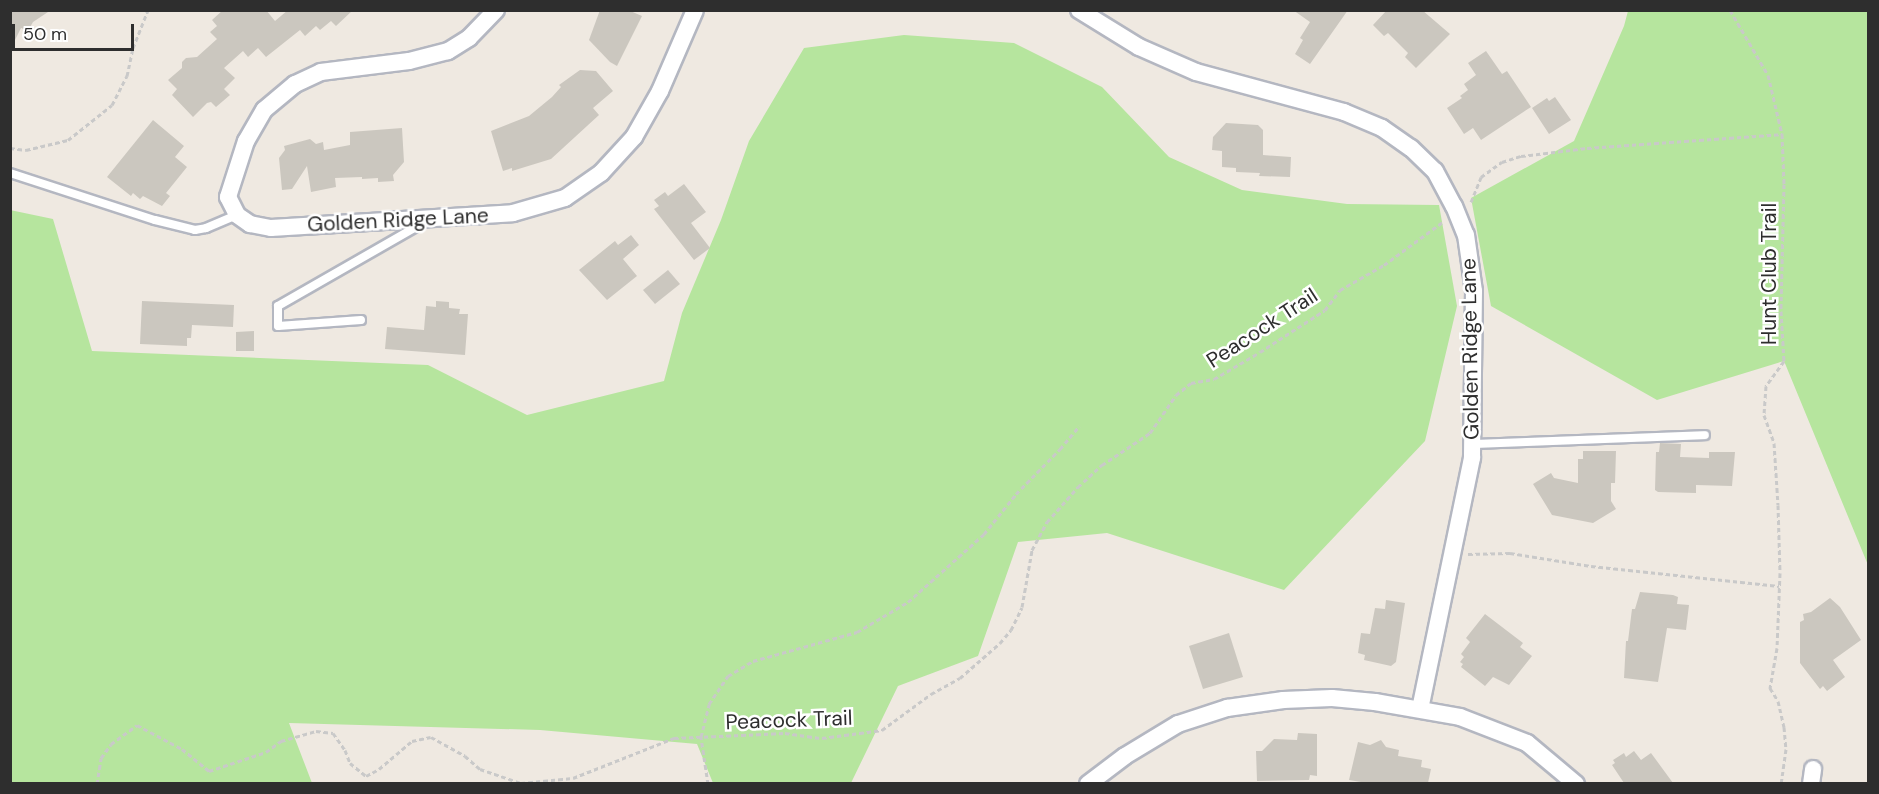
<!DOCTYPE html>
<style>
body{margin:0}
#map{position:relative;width:1879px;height:794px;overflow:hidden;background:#efe9e1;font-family:"DM Sans",sans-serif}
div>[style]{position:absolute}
.green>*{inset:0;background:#b6e59e}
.building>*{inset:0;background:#cbc7bf}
.path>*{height:3px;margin-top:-1.5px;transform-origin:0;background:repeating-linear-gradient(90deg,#c9c9c9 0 4.5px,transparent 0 7.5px)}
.roads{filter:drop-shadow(2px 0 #b4b7c1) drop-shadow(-2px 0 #b4b7c1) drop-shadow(0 2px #b4b7c1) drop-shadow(0 -2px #b4b7c1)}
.service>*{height:8px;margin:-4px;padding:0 4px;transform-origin:4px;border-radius:4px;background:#fff}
.minor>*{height:16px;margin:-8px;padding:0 8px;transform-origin:8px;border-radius:8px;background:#fff}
span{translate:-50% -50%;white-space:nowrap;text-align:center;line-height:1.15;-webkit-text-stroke:5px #fff;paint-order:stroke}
.street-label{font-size:21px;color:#2e2e2e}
.frame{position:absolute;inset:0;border:12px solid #2e2e2e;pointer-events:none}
.scale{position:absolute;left:12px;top:24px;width:122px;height:27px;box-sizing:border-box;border:3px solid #2e2e2e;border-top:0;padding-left:8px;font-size:18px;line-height:21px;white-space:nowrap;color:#2e2e2e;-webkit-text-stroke:4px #fff;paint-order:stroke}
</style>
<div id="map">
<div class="green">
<i style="clip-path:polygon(1628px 11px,1868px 11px,1868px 565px,1784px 361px,1657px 400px,1491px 306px,1471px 198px,1574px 141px,1624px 26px)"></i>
<i style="clip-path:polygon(904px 35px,1014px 43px,1102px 87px,1169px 157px,1242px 190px,1347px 204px,1439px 205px,1457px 306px,1425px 441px,1284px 590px,1107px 533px,1018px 542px,978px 656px,898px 686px,851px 783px,713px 783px,697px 744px,540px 730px,289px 723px,312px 783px,11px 783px,10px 210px,53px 219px,92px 351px,428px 365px,527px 415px,664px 381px,682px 313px,721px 220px,749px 141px,804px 48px)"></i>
</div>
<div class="building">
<i style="clip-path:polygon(10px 10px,51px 10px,33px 22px,28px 31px,21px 28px,10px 50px)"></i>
<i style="clip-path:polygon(223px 10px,266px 10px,275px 21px,288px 10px,353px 10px,336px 26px,331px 21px,320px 30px,316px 26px,305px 36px,300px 30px,266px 57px,258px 48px,248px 57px,243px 51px,224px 68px,235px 78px,224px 89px,230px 95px,216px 107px,211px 102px,207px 103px,193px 117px,172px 95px,177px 89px,168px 80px,182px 68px,182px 62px,186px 58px,197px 57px,217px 39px,210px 32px,217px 26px,212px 20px)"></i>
<i style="clip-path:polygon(600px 10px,628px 10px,642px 16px,617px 66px,610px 62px,589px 40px)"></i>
<i style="clip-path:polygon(1293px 10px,1348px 10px,1310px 64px,1295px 54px,1303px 40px,1300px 38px,1310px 22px)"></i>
<i style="clip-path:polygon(1387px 10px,1422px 10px,1450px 34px,1416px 68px,1405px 57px,1408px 53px,1388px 33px,1384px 36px,1373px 25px)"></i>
<i style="clip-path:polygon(1486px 51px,1502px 74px,1507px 71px,1531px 107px,1481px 140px,1473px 128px,1464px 134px,1447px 108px,1462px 98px,1460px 96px,1468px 90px,1464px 84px,1476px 75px,1468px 63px)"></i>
<i style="clip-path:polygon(580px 70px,596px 71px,613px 91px,593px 108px,599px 115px,551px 159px,512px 171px,512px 168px,503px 171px,491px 131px,529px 116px,552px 97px,561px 87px,559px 85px)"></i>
<i style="clip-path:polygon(1555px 97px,1571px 120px,1549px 134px,1532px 108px,1547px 98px,1549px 101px)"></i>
<i style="clip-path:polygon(153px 120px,184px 146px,175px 157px,187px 167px,166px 193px,170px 196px,162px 206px,143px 196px,140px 199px,133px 193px,131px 196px,107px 177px)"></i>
<i style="clip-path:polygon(1226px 123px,1258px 125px,1263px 130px,1263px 155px,1291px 157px,1290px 177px,1259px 176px,1260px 173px,1236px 172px,1236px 168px,1222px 167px,1222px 151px,1212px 150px,1213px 137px)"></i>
<i style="clip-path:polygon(402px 128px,404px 162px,393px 175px,394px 181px,378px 182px,378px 178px,362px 179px,362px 177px,335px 178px,336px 187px,311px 192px,307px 166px,292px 189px,282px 190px,279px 158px,285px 150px,284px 146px,310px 139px,316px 144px,323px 142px,324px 150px,350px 145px,350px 132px)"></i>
<i style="clip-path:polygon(684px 184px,706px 212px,691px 223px,710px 248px,694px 260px,654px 209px,659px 206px,654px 200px,665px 192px,668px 196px)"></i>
<i style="clip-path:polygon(631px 235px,639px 245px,623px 259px,637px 276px,607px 300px,579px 270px,615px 241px,618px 245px)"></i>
<i style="clip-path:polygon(668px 270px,680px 284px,655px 304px,643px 290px)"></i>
<i style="clip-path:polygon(142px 301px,234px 305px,233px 327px,192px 325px,191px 338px,187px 338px,187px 346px,140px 344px)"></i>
<i style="clip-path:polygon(436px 301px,449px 302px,449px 308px,460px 309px,459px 314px,468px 314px,465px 355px,385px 349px,387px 327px,424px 330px,426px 306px,436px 307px)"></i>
<i style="clip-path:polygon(254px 331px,254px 351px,236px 351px,236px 332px)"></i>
<i style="clip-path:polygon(1660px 443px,1681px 444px,1680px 457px,1709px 458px,1709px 452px,1735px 452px,1732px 486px,1696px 485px,1696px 493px,1658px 492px,1655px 490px,1656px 452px,1659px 452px)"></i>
<i style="clip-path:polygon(1583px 451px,1616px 451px,1615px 483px,1611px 483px,1611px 501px,1616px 509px,1593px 523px,1552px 515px,1533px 484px,1551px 473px,1554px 478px,1578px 483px,1578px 459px,1583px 459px)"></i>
<i style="clip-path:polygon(1640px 592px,1673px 595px,1678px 597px,1677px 604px,1689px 605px,1686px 630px,1667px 628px,1658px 682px,1624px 678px,1626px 641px,1628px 641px,1632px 609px,1635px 609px)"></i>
<i style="clip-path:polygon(1830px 598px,1840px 607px,1861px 640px,1833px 660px,1845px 677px,1827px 691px,1823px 686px,1820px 689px,1800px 663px,1800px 622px,1804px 620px,1803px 614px,1811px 612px)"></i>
<i style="clip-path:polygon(1386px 600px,1405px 603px,1396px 662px,1391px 666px,1364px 660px,1365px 655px,1358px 653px,1361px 633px,1370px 634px,1375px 608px,1385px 609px)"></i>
<i style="clip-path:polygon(1485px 614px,1523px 643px,1520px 647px,1532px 656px,1509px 685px,1493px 677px,1485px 686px,1461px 667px,1463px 664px,1460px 662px,1464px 657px,1461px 654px,1470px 642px,1466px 638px)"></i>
<i style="clip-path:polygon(1229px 633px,1243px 677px,1203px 689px,1189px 646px)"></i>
<i style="clip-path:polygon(1298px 733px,1317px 734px,1317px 776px,1310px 775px,1309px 780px,1257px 781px,1256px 751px,1262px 751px,1274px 739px,1297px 740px)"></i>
<i style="clip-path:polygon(1381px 740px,1386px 747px,1399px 750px,1398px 756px,1422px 760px,1421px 767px,1431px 769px,1428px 783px,1367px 783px,1349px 780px,1358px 742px,1370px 745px)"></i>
<i style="clip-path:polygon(1634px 751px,1641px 760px,1651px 753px,1673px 783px,1624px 783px,1612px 765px,1615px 763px,1613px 760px,1624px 753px,1626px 757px)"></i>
</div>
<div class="path">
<i style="left:1730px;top:10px;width:75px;rotate:59.7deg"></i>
<i style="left:1768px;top:75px;width:61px;rotate:76.7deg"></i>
<i style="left:1782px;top:134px;width:50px;rotate:87.7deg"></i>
<i style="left:1784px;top:184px;width:127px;rotate:91.4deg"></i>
<i style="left:1781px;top:311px;width:50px;rotate:86.6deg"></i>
<i style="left:1784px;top:361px;width:31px;rotate:126deg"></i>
<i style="left:1766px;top:386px;width:29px;rotate:94deg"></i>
<i style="left:1764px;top:415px;width:30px;rotate:70deg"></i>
<i style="left:1774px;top:443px;width:62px;rotate:86.3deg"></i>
<i style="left:1778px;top:505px;width:68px;rotate:88.3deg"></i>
<i style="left:1780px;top:573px;width:75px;rotate:92.3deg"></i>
<i style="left:1777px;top:648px;width:41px;rotate:99.9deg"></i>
<i style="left:1770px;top:688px;width:15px;rotate:58deg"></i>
<i style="left:1778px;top:701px;width:27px;rotate:77deg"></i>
<i style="left:1784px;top:727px;width:22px;rotate:85deg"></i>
<i style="left:1786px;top:749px;width:35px;rotate:98deg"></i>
<i style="left:10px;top:148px;width:16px;rotate:7deg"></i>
<i style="left:26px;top:150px;width:43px;rotate:-13.4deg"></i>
<i style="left:68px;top:140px;width:56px;rotate:-38.5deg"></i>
<i style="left:112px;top:105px;width:33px;rotate:-63deg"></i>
<i style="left:127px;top:76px;width:29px;rotate:-78deg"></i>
<i style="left:133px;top:48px;width:41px;rotate:-68.5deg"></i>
<i style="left:1471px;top:202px;width:27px;rotate:-68deg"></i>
<i style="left:1481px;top:177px;width:26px;rotate:-36deg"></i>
<i style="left:1502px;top:162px;width:20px;rotate:-18deg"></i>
<i style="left:1521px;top:156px;width:66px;rotate:-6.9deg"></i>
<i style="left:1587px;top:148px;width:196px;rotate:-4.1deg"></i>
<i style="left:1468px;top:554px;width:42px;rotate:-1.4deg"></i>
<i style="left:1510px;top:553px;width:82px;rotate:9.1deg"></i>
<i style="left:1591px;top:566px;width:189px;rotate:6.1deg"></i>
<i style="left:97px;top:784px;width:26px;rotate:-81deg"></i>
<i style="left:101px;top:758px;width:17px;rotate:-54deg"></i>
<i style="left:111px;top:744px;width:32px;rotate:-36deg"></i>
<i style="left:137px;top:725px;width:51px;rotate:28.1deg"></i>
<i style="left:182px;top:749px;width:35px;rotate:39deg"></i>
<i style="left:209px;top:771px;width:60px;rotate:-18.4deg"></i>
<i style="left:266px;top:752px;width:19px;rotate:-36deg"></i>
<i style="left:281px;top:741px;width:36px;rotate:-16deg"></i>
<i style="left:316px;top:731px;width:17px;rotate:7deg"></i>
<i style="left:333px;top:733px;width:21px;rotate:55deg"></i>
<i style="left:345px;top:750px;width:14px;rotate:69deg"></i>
<i style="left:350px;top:763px;width:21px;rotate:39deg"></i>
<i style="left:366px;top:776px;width:15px;rotate:-28deg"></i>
<i style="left:379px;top:769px;width:43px;rotate:-40.3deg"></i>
<i style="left:412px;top:741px;width:19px;rotate:-12deg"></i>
<i style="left:431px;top:737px;width:39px;rotate:29deg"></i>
<i style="left:465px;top:756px;width:20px;rotate:41deg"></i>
<i style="left:480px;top:769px;width:43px;rotate:18.9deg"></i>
<i style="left:521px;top:783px;width:52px;rotate:-5.5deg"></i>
<i style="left:573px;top:778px;width:109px;rotate:-21.6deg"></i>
<i style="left:674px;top:738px;width:111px;rotate:-2.6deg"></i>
<i style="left:785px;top:733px;width:37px;rotate:8deg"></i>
<i style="left:822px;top:738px;width:61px;rotate:-7.6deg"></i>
<i style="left:882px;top:730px;width:61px;rotate:-36.3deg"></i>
<i style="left:931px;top:694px;width:33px;rotate:-29deg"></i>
<i style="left:960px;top:678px;width:53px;rotate:-41.2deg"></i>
<i style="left:1000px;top:643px;width:17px;rotate:-50deg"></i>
<i style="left:1011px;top:630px;width:25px;rotate:-64deg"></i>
<i style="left:1022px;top:607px;width:58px;rotate:-80deg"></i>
<i style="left:1032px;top:550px;width:32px;rotate:-62deg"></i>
<i style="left:1047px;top:522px;width:47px;rotate:-48.5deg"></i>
<i style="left:1078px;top:487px;width:33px;rotate:-43deg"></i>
<i style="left:1102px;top:465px;width:58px;rotate:-33.7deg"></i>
<i style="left:1150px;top:433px;width:46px;rotate:-55.6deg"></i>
<i style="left:1176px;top:395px;width:19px;rotate:-39deg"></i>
<i style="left:1191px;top:383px;width:23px;rotate:-10deg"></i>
<i style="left:1214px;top:379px;width:53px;rotate:-30.4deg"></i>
<i style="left:1260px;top:352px;width:77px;rotate:-32.9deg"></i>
<i style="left:1325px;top:310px;width:25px;rotate:-53deg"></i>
<i style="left:1340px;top:290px;width:51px;rotate:-29.6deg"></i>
<i style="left:1384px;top:265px;width:74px;rotate:-36.3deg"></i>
<i style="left:708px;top:784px;width:48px;rotate:-98.5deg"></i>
<i style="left:701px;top:737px;width:34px;rotate:-76deg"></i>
<i style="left:709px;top:704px;width:34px;rotate:-56deg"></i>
<i style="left:728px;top:676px;width:29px;rotate:-31deg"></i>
<i style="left:753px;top:661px;width:108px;rotate:-15.6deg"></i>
<i style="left:857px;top:632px;width:59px;rotate:-30.5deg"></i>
<i style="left:908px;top:602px;width:102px;rotate:-41.8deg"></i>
<i style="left:984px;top:534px;width:51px;rotate:-51.3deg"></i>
<i style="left:1016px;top:494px;width:63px;rotate:-45.6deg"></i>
<i style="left:1060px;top:449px;width:30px;rotate:-50deg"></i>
</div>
<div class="roads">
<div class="service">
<i style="left:10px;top:173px;width:152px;rotate:18deg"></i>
<i style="left:155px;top:220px;width:41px;rotate:14deg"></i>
<i style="left:195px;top:230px;width:11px;rotate:-10deg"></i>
<i style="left:206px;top:228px;width:34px;rotate:-23deg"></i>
<i style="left:361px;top:320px;width:83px;rotate:175.9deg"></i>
<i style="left:278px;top:326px;width:20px;rotate:-90deg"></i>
<i style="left:278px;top:306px;width:167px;rotate:-29.8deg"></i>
<i style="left:1472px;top:444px;width:233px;rotate:-2.2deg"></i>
</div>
<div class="minor">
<i style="left:496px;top:10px;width:39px;rotate:134deg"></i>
<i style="left:469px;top:38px;width:25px;rotate:148deg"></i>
<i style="left:448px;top:51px;width:40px;rotate:165.6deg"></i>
<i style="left:409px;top:61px;width:89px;rotate:172.9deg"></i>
<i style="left:321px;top:72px;width:29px;rotate:155deg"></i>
<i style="left:295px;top:84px;width:40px;rotate:140deg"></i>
<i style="left:264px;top:110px;width:36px;rotate:120deg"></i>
<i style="left:246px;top:141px;width:59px;rotate:107.8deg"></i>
<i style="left:228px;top:197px;width:20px;rotate:63deg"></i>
<i style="left:237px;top:215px;width:16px;rotate:35deg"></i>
<i style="left:250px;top:224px;width:21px;rotate:11deg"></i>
<i style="left:271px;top:228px;width:242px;rotate:-3.5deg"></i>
<i style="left:513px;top:213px;width:54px;rotate:-16.1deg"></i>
<i style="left:565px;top:198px;width:44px;rotate:-34.8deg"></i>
<i style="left:601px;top:173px;width:49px;rotate:-47.5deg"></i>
<i style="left:634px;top:137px;width:53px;rotate:-60.5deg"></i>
<i style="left:660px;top:91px;width:88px;rotate:-66.6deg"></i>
<i style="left:1079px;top:10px;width:70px;rotate:31.7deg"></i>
<i style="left:1139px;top:47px;width:62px;rotate:23.7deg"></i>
<i style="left:1196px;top:72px;width:153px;rotate:15.1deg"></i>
<i style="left:1344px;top:112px;width:41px;rotate:22.8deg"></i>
<i style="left:1382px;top:128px;width:35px;rotate:35deg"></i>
<i style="left:1411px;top:148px;width:33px;rotate:44deg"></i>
<i style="left:1435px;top:171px;width:40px;rotate:62deg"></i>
<i style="left:1454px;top:206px;width:31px;rotate:68deg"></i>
<i style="left:1466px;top:235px;width:57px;rotate:81.9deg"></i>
<i style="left:1474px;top:291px;width:167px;rotate:90.7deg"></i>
<i style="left:1472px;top:458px;width:256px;rotate:101.7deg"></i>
<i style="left:1088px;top:784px;width:46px;rotate:-37.1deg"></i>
<i style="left:1125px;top:756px;width:62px;rotate:-31.1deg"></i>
<i style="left:1178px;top:724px;width:52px;rotate:-18.1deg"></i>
<i style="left:1227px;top:708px;width:57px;rotate:-8.1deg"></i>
<i style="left:1283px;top:700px;width:49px;rotate:-2.3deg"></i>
<i style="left:1332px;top:698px;width:43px;rotate:5.3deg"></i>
<i style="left:1375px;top:702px;width:86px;rotate:10deg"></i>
<i style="left:1460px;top:717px;width:72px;rotate:21.2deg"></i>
<i style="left:1527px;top:743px;width:64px;rotate:39.9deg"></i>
<i style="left:1811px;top:784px;width:15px;rotate:-82deg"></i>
</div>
</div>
<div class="street-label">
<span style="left:398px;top:220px;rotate:-3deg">Golden Ridge Lane</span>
<span style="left:1769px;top:274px;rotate:-90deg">Hunt Club Trail</span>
<span style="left:1262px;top:328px;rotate:-33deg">Peacock Trail</span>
<span style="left:1470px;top:349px;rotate:-91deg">Golden Ridge Lane</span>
<span style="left:789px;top:720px;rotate:-2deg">Peacock Trail</span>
</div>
<div class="frame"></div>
<div class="scale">50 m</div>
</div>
